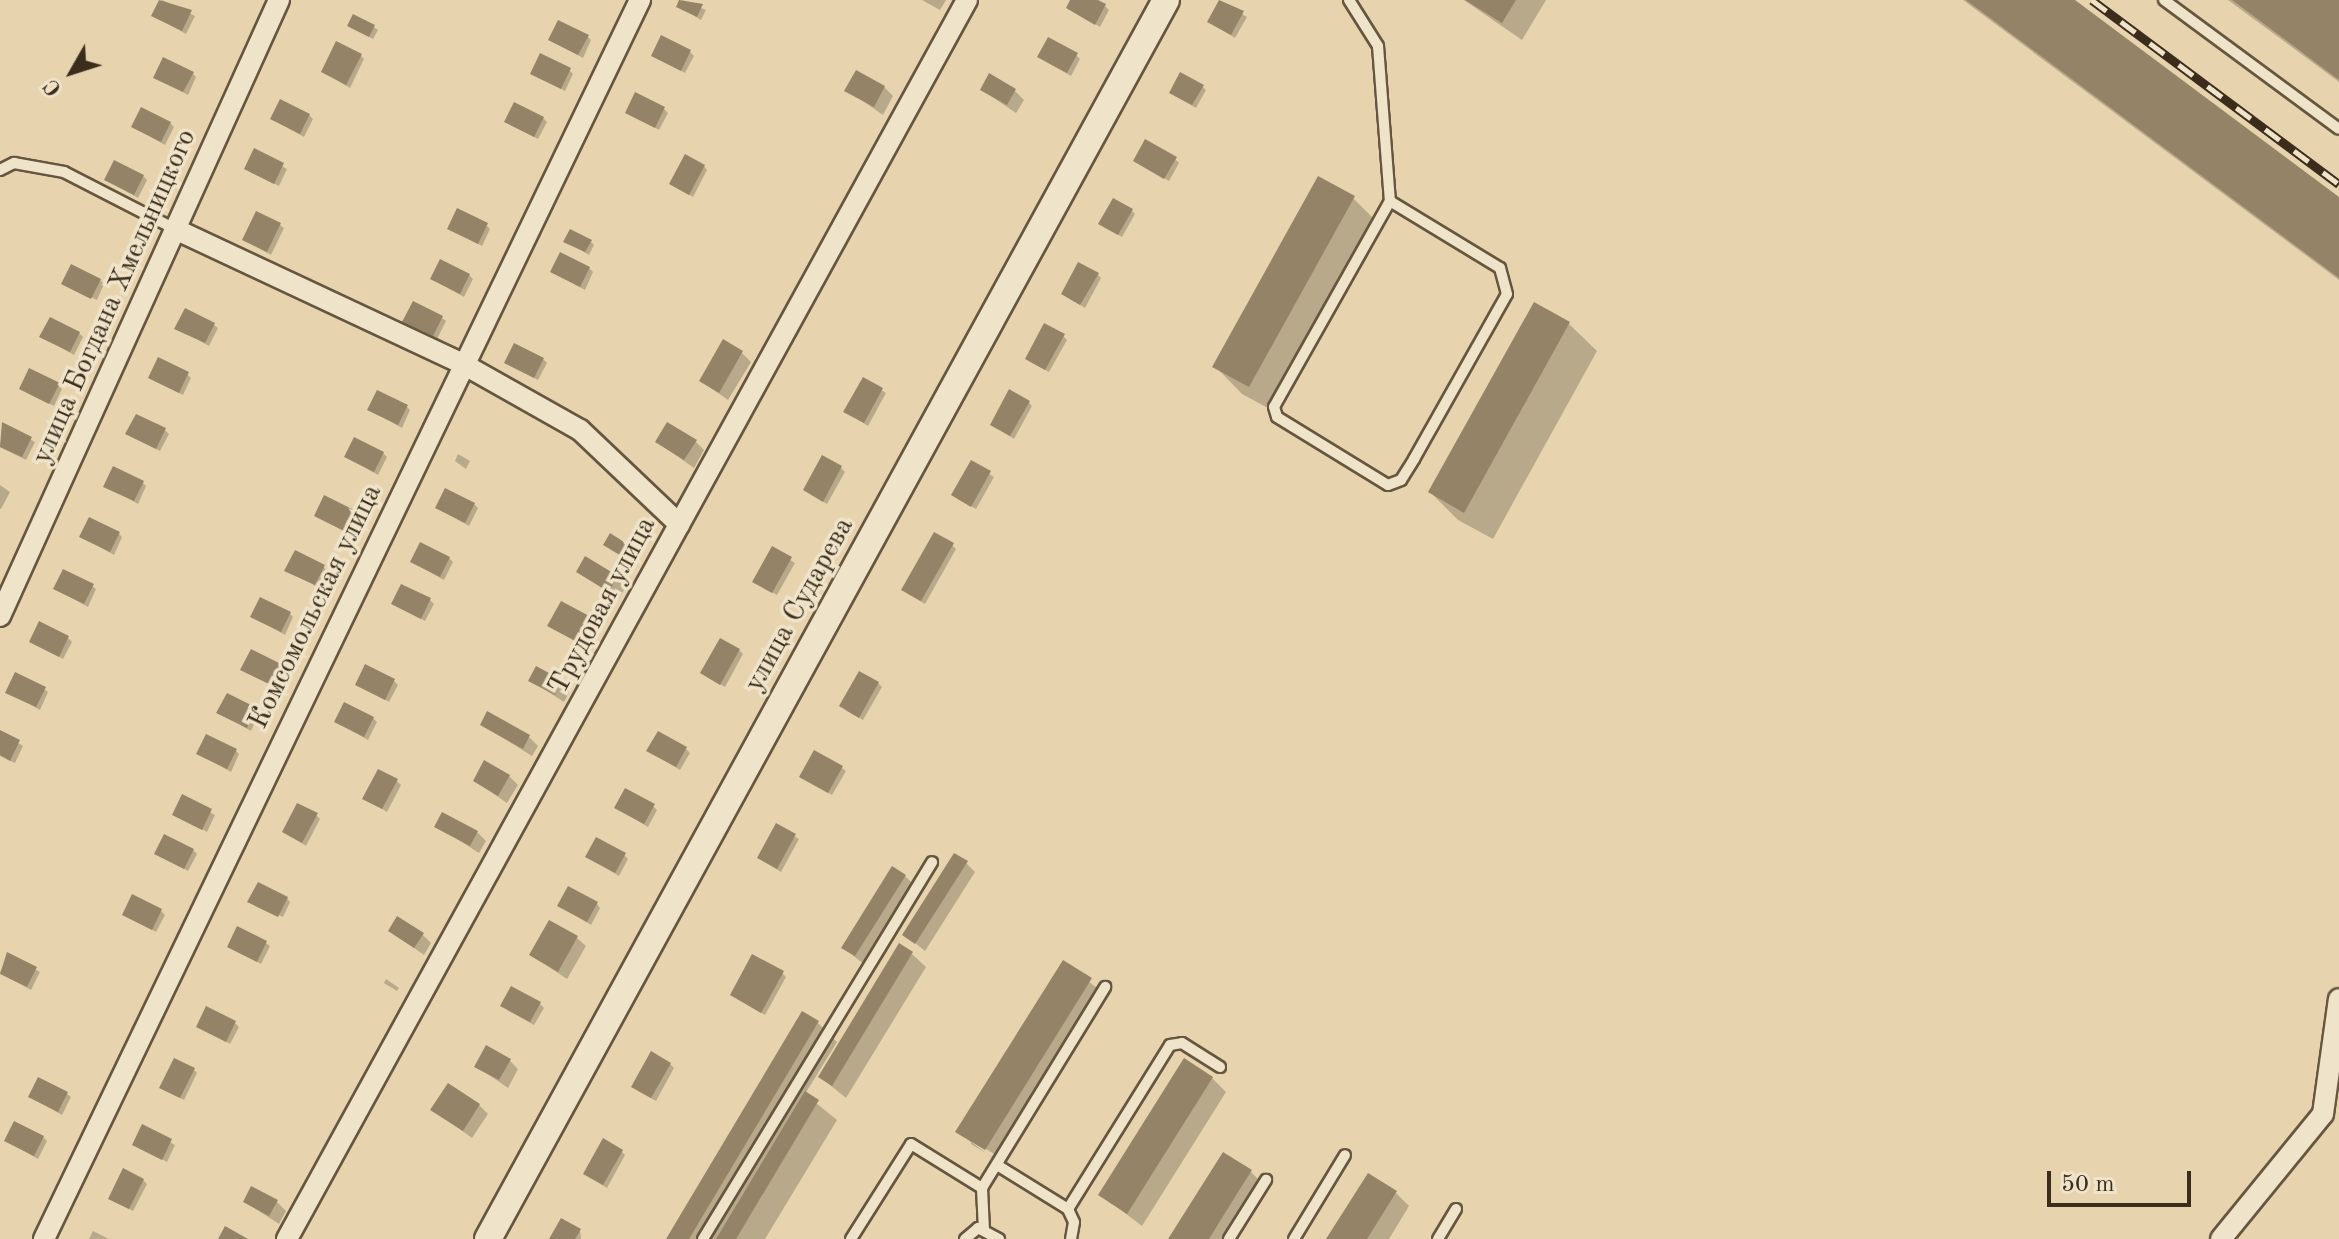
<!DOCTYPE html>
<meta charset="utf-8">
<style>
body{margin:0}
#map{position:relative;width:2339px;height:1239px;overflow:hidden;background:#e7d4ae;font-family:"Old Standard TT",serif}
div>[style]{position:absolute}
.shadow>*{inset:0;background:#0003}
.building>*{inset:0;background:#948367}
.roads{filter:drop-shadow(2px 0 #665640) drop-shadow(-2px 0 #665640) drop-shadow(0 2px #665640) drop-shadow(0 -2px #665640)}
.service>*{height:10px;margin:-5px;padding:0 5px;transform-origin:5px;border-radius:5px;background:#efe3ca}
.minor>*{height:20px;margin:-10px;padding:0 10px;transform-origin:10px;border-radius:10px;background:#efe3ca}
.tertiary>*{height:26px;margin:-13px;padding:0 13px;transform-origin:13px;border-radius:13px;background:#efe3ca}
.rail>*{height:9px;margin-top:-4.5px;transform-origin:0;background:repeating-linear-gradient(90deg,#efe3ca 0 18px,#3b2c1b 0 36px);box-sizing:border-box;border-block:2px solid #3b2c1b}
span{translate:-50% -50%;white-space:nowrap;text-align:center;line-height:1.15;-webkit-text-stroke:7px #efe3ca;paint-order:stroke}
.street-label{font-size:28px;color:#3b2c1b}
.north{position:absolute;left:32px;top:32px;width:80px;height:80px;-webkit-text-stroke:6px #efe3ca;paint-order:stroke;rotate:231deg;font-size:22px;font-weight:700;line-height:32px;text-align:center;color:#3b2c1b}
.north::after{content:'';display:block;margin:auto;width:28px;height:36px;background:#3b2c1b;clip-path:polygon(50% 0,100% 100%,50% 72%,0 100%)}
.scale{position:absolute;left:2047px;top:1171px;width:144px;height:36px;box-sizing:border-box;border:4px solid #3b2c1b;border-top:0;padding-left:10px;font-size:24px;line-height:28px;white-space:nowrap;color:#3b2c1b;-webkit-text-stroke:6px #efe3ca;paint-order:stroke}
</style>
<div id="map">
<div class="shadow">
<i style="clip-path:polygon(162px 0,195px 16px,186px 34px,154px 16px)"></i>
<i style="clip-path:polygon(682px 0,706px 10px,701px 20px,679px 6px)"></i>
<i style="clip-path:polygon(922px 0,946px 0,940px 10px)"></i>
<i style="clip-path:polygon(1073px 0,1105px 6px,1109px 10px,1100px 27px,1068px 8px)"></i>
<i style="clip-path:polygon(1464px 0,1546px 0,1522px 40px)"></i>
<i style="clip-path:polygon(1963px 0,2071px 0,2339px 199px,2339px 280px)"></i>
<i style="clip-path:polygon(2228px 0,2339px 0,2339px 82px)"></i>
<i style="clip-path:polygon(1221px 1px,1247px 17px,1235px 38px,1209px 22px)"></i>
<i style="clip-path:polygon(350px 26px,374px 27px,378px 30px,373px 39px)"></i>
<i style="clip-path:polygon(587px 36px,591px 40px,583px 58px,550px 40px)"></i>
<i style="clip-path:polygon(690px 52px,694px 56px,685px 73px,653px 55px)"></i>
<i style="clip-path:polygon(360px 55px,364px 59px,350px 88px,323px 72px)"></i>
<i style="clip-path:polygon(1076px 55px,1080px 59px,1071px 76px,1043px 60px)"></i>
<i style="clip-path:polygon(569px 70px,573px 74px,565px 91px,533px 74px)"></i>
<i style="clip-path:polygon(192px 73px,196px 77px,188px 95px,156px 77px)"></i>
<i style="clip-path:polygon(1202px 86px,1206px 90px,1196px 108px,1175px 96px)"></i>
<i style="clip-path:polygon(884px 87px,893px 96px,883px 115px,847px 90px)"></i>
<i style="clip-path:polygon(982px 90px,1015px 91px,1024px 100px,1016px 113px)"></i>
<i style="clip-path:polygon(664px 109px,668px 113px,659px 130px,627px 112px)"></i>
<i style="clip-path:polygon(309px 115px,313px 119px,304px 137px,272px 119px)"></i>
<i style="clip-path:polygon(543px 118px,547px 122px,538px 139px,506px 122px)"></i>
<i style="clip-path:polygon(170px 123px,174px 127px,165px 145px,133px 127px)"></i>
<i style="clip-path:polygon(255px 151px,287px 169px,279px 186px,250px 172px)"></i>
<i style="clip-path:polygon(1175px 159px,1179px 163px,1169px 181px,1135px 161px)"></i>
<i style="clip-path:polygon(704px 166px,707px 170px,693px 197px,675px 187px)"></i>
<i style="clip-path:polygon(143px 176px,147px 180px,138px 198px,106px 180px)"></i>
<i style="clip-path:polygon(1353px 198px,1381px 226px,1277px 413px,1242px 394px,1215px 366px)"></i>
<i style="clip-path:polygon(1131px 210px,1135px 214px,1122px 237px,1104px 227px)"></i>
<i style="clip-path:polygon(280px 225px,284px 228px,271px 255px,244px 240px)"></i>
<i style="clip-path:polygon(486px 225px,490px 229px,482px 246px,450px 229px)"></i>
<i style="clip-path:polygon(566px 241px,590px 241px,594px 245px,589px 255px)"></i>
<i style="clip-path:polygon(589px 268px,593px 272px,585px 290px,553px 272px)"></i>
<i style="clip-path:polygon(1097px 274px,1101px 278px,1085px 308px,1067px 297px)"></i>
<i style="clip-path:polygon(469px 275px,473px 279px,464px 297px,432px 279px)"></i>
<i style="clip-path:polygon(100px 280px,104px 284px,97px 300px,65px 284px)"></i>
<i style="clip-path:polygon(442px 318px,446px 321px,437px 339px,405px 321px)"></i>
<i style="clip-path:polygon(1569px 324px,1597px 351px,1493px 539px,1458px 520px,1430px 492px)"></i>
<i style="clip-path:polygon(214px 325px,218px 328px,209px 346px,177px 328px)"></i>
<i style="clip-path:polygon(79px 333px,83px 337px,74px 355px,42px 337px)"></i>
<i style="clip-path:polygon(1063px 336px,1067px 340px,1049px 372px,1031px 362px)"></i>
<i style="clip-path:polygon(742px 353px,751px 362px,728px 400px,701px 381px)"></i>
<i style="clip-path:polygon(543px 359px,547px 363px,538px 380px,506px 363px)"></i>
<i style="clip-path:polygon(187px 374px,191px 378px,183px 395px,155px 381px)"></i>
<i style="clip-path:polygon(864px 379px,886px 393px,868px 426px,846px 412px)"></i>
<i style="clip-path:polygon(58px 385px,62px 389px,54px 406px,26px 392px)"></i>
<i style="clip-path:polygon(1028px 402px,1032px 406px,1014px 439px,992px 425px)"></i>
<i style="clip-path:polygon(406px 406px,410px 410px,402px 428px,370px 410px)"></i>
<i style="clip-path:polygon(3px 425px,35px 442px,26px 460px,0 447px)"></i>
<i style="clip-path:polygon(165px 430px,169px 434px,160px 451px,128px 434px)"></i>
<i style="clip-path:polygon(695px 441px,704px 450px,694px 468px,657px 442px)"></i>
<i style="clip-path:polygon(383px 453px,387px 457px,378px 475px,346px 457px)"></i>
<i style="clip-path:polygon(458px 454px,470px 461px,466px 469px,455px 461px)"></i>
<i style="clip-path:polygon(972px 463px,994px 477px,976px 509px,958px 499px)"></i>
<i style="clip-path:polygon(841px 468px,845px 472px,827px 504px,805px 490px)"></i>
<i style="clip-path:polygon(142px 482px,146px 486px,138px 504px,106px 486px)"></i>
<i style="clip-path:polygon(0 485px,10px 492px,1px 509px,0 509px)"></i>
<i style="clip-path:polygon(325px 498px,357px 516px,348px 533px,316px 516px)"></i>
<i style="clip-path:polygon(474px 504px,478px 508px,469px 526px,437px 508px)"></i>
<i style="clip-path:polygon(118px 533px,122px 537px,114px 555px,82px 537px)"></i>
<i style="clip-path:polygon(952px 545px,956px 549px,925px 604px,908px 594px)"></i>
<i style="clip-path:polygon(631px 548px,635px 552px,630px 561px,610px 549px)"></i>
<i style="clip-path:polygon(773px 549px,795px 563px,777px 595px,759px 585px)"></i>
<i style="clip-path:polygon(449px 558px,453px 562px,444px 580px,412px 562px)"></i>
<i style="clip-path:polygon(323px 567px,327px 570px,319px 588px,287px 570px)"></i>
<i style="clip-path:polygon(578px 572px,617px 577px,626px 586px,619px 599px)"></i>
<i style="clip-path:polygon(92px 586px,96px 589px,88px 607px,56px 589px)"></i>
<i style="clip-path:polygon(430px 600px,434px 604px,425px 621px,393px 604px)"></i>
<i style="clip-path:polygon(289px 613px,293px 617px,285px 635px,253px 617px)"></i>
<i style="clip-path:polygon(591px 620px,600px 629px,589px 650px,550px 625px)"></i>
<i style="clip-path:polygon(68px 638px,72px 642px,63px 659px,31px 641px)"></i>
<i style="clip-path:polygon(739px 650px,743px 654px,725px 687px,707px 677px)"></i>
<i style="clip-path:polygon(280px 666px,283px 670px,275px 687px,243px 669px)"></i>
<i style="clip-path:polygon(536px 669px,570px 691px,564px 702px,530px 680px)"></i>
<i style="clip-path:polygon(394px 681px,398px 685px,389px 702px,357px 684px)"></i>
<i style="clip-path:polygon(878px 683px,882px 687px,863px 720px,845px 710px)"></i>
<i style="clip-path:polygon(44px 689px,48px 692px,40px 710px,8px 692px)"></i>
<i style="clip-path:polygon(256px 709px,259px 713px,251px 731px,219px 713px)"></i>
<i style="clip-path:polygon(373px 718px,377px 722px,368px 740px,336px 722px)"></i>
<i style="clip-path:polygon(482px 725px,529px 737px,538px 746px,532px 756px)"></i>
<i style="clip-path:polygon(0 732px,23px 746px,15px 763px,0 756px)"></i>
<i style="clip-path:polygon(686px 749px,690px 753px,680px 770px,649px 751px)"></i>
<i style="clip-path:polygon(235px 750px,239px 754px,231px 772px,199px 754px)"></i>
<i style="clip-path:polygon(842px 768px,846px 771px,832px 795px,806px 780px)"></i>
<i style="clip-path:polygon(509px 776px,518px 785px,507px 803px,475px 781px)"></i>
<i style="clip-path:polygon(397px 781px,401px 785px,387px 812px,365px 798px)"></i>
<i style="clip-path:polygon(183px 797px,215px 815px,207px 832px,175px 814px)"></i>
<i style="clip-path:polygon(653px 806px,657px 810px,648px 827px,617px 808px)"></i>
<i style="clip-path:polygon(316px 815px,320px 819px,306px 846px,284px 832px)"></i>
<i style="clip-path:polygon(437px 826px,477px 832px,486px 841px,479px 853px)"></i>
<i style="clip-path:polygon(777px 826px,799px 839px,781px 872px,759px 858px)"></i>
<i style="clip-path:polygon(193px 850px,197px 854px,188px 871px,156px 854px)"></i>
<i style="clip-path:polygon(624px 855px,628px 859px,619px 876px,588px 857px)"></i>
<i style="clip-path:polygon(966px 863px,975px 872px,925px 951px,904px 934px)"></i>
<i style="clip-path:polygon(905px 876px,914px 885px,864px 964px,843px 948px)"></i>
<i style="clip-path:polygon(287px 898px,290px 902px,283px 917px,251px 902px)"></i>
<i style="clip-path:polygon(597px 904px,600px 908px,591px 925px,560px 906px)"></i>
<i style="clip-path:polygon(161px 911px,165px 915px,156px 932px,125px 914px)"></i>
<i style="clip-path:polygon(390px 931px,422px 934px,431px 943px,424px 955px)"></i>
<i style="clip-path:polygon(577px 938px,586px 946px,567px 979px,531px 955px)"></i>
<i style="clip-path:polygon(266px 943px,270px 946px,261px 964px,229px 946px)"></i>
<i style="clip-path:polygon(912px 954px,926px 967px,846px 1098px,820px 1077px)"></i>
<i style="clip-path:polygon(8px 955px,40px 972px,31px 990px,0 973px)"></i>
<i style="clip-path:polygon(evenodd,1064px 963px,1105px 994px,999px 1163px,958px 1132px,1064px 963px,971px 1139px,994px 1154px,992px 1157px,971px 1144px,971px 1139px)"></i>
<i style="clip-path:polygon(782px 973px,786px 977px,765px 1015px,732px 995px)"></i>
<i style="clip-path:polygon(386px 979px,399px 988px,397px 991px,384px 983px)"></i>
<i style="clip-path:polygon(540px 1004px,544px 1008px,534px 1025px,507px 1010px)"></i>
<i style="clip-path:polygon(235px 1023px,239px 1027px,230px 1044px,198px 1026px)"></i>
<i style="clip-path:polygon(818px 1023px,837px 1042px,805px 1094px,837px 1120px,765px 1239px,668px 1239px)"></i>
<i style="clip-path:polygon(509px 1060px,518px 1069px,508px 1088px,476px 1066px)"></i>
<i style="clip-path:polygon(670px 1064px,674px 1068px,656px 1101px,638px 1091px)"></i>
<i style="clip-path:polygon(194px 1070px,197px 1073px,184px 1100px,166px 1091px)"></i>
<i style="clip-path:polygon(1212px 1078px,1226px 1092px,1142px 1226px,1101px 1195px)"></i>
<i style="clip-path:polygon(67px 1094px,71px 1097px,62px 1115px,30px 1097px)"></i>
<i style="clip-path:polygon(479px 1105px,488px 1114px,472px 1138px,433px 1110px)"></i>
<i style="clip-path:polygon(143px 1127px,175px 1145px,167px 1162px,135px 1144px)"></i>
<i style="clip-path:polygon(43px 1137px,47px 1141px,38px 1159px,6px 1141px)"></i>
<i style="clip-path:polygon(621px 1151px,625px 1155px,607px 1188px,589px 1177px)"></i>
<i style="clip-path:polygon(1251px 1172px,1265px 1186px,1231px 1239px,1171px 1239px)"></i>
<i style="clip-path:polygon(143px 1180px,147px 1184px,133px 1211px,115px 1202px)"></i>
<i style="clip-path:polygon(1396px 1193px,1409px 1206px,1389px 1239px,1329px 1239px)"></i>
<i style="clip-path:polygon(245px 1202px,277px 1202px,286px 1211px,279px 1224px)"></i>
<i style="clip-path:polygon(580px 1230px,581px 1239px,551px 1239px)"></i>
<i style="clip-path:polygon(93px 1231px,109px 1239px,89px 1239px)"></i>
</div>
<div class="building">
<i style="clip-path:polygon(159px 0,192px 10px,182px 31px,151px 16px)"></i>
<i style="clip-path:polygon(679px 0,703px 4px,697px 17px,676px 7px)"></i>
<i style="clip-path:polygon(1070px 0,1098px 0,1106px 4px,1095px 25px,1066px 8px)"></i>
<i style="clip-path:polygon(1219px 0,1244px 11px,1231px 35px,1207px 22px)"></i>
<i style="clip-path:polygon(1465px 0,1516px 0,1502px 23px)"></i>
<i style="clip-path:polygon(1966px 0,2075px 0,2339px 197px,2339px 278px)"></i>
<i style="clip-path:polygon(2232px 0,2339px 0,2339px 80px)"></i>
<i style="clip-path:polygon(353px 14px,375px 25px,369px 37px,347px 26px)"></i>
<i style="clip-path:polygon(558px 20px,589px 35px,578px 55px,548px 40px)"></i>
<i style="clip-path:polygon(661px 35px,691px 50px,681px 71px,651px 56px)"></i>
<i style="clip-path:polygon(1048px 37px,1078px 53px,1067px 73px,1037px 57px)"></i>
<i style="clip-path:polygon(336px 41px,362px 54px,346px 85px,321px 72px)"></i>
<i style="clip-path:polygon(540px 53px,571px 68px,561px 89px,530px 74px)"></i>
<i style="clip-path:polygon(163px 57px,194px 72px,183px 92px,153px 78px)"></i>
<i style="clip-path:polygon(856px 70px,885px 86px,874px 107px,844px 91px)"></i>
<i style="clip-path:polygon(1180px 72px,1204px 85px,1192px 105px,1169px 93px)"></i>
<i style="clip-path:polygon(989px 73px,1016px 89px,1007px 105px,980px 90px)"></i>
<i style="clip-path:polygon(635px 92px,665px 107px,655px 128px,625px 113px)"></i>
<i style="clip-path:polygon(280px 99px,310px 114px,300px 134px,270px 119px)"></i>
<i style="clip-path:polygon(514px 102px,544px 117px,534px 137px,504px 122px)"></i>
<i style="clip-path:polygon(141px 107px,171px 122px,161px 142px,131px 127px)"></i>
<i style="clip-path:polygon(1145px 139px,1177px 157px,1164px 179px,1133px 161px)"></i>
<i style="clip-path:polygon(254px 148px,284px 163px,274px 184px,244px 169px)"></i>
<i style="clip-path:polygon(685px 154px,705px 165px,689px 195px,669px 184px)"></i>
<i style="clip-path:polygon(114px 160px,144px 175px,134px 195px,104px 180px)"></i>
<i style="clip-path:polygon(1318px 176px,1355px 196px,1249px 387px,1212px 367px)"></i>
<i style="clip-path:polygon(1113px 198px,1133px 209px,1118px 235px,1098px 224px)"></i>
<i style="clip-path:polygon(457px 208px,488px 223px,478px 244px,447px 229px)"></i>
<i style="clip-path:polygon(256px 211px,281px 223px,267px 252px,242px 240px)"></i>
<i style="clip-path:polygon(570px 229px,592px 240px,585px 252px,563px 242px)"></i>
<i style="clip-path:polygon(560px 252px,590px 267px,580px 287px,550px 272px)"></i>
<i style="clip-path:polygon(440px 259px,470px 274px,460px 294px,430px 279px)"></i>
<i style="clip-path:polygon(1078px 262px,1099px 273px,1080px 305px,1061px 294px)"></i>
<i style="clip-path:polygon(71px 264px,101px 279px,91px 299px,61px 284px)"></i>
<i style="clip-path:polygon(413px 301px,443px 316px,433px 336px,402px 322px)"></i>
<i style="clip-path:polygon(1534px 302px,1570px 322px,1464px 513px,1428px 492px)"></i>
<i style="clip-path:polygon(185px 308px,215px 323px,205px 343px,174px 329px)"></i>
<i style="clip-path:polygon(50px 317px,80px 332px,70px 352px,39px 337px)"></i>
<i style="clip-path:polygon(1044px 323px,1065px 334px,1045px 370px,1025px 359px)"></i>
<i style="clip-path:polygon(723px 339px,743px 351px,719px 393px,699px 381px)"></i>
<i style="clip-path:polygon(514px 343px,544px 358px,534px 378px,504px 363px)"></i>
<i style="clip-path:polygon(158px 357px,189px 372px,179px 393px,148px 378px)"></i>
<i style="clip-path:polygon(29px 368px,60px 383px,49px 404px,19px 389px)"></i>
<i style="clip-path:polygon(863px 377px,883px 388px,864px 423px,843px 412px)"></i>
<i style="clip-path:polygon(1009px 389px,1030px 401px,1010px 436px,990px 425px)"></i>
<i style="clip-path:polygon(377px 390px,408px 405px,398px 425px,367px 410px)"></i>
<i style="clip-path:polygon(136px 414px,166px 428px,156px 449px,125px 434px)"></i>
<i style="clip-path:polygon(2px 422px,32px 437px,22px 457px,0 447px)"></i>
<i style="clip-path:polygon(667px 422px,697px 440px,684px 460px,655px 442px)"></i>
<i style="clip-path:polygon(354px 437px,384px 452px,374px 472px,344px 457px)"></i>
<i style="clip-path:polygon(822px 455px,842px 466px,823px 502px,803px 490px)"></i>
<i style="clip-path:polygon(971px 460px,991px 471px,971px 507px,951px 495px)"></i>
<i style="clip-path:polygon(113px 466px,144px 481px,134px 501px,103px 487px)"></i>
<i style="clip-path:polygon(445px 488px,475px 503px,465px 523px,435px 508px)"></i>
<i style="clip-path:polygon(324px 495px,354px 510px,344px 531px,314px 516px)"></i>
<i style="clip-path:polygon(89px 517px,120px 532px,110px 552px,79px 537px)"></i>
<i style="clip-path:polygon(934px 532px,954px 543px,921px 601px,901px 590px)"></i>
<i style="clip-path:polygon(610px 533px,632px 547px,625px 558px,603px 545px)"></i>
<i style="clip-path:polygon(420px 542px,450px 557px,440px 577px,410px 562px)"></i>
<i style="clip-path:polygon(772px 546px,792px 557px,772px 593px,752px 582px)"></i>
<i style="clip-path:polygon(295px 550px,325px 565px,315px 585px,284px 571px)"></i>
<i style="clip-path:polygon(585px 556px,618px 576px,609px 592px,576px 572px)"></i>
<i style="clip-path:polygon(63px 569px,94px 584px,84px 604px,53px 589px)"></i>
<i style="clip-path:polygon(401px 584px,431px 598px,421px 619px,391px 604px)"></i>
<i style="clip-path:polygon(260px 597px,291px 612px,281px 632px,250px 617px)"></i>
<i style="clip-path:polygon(561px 601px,593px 618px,579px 643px,547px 626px)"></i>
<i style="clip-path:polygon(39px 621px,69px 636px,59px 657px,29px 642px)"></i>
<i style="clip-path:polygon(720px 638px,740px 649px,720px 685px,700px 673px)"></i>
<i style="clip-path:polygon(251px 649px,281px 664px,271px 685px,240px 670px)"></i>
<i style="clip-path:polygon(365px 664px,395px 679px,385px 700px,355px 685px)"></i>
<i style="clip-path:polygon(536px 666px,562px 680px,555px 695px,528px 681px)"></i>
<i style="clip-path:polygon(859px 671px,879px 682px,859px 718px,839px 706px)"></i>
<i style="clip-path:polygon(15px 672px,46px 687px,36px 707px,5px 693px)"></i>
<i style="clip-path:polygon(227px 693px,257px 708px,247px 728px,216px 713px)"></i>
<i style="clip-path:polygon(344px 702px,374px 717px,364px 737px,334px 722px)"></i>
<i style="clip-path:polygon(487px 711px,530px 735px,523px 749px,480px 725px)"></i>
<i style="clip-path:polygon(0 730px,20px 740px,10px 761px,0 755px)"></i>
<i style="clip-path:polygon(658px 731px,687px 747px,676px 767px,646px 751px)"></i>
<i style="clip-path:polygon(206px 734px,237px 749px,227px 769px,196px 754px)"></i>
<i style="clip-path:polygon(814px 750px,843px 766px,828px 793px,799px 777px)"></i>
<i style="clip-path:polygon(484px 760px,510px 775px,498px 796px,473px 781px)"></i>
<i style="clip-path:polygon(378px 769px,398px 779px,382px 809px,362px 799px)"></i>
<i style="clip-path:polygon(625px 788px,655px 804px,644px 824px,614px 808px)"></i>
<i style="clip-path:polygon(182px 794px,212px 809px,202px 830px,172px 815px)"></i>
<i style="clip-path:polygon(297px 803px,318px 813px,302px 843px,282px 832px)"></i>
<i style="clip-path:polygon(442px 812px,478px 831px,470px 846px,434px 827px)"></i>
<i style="clip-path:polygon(776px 823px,796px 834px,777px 869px,757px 858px)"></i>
<i style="clip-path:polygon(164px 834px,194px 849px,184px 869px,154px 854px)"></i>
<i style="clip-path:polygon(596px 837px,626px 853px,615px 873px,585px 857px)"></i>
<i style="clip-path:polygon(954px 853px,968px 861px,915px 944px,902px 935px)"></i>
<i style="clip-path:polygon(892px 866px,906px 875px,855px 956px,841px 948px)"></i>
<i style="clip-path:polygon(258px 882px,288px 897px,278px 917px,247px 902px)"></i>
<i style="clip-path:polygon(568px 886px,598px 902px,587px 922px,557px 906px)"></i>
<i style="clip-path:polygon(132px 894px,162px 909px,152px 930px,122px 915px)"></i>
<i style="clip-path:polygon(397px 916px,424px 933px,414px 948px,388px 931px)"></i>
<i style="clip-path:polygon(549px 920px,578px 936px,558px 972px,529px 955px)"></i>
<i style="clip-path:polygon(237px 926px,267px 941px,257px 962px,227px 947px)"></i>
<i style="clip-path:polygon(899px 943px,913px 952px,832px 1086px,818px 1077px)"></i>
<i style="clip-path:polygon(7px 952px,37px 967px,27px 987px,0 974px)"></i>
<i style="clip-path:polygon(752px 954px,784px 971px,761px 1013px,730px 995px)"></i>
<i style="clip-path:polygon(1063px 960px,1092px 978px,985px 1150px,955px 1132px)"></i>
<i style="clip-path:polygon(511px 986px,541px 1002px,530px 1022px,500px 1006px)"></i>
<i style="clip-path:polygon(206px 1006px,236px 1021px,226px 1042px,196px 1027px)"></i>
<i style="clip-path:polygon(802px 1011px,819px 1021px,689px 1239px,666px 1239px)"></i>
<i style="clip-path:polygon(486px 1045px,511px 1059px,499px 1080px,474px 1067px)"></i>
<i style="clip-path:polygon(651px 1051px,671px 1063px,651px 1098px,631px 1087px)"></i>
<i style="clip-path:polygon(174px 1058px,195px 1068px,180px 1098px,159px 1088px)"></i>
<i style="clip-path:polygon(1184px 1058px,1213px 1077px,1127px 1214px,1098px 1195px)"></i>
<i style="clip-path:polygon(38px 1077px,68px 1092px,58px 1112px,28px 1097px)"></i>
<i style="clip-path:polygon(448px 1083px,480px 1104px,463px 1131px,430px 1110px)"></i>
<i style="clip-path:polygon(805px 1091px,819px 1100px,736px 1239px,716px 1239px)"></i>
<i style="clip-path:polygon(14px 1121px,44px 1136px,34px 1156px,4px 1141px)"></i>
<i style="clip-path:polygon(142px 1124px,172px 1139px,162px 1160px,132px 1145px)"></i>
<i style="clip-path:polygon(603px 1138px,623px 1150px,603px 1185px,583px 1174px)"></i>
<i style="clip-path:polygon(1223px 1152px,1252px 1170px,1238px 1192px,1209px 1239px,1168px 1239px)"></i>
<i style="clip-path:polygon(123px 1168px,144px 1179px,129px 1209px,108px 1199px)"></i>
<i style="clip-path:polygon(1368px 1173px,1397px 1191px,1367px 1239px,1326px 1239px)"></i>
<i style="clip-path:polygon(251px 1186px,278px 1200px,269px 1216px,243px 1202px)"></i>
<i style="clip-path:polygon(561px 1218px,581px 1229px,575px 1239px,549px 1239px)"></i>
<i style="clip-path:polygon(225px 1226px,248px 1239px,218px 1239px)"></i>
</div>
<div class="roads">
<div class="service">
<i style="left:1349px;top:0;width:54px;rotate:57.8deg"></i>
<i style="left:1378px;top:46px;width:155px;rotate:85.6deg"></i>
<i style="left:1390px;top:201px;width:236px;rotate:119.4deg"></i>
<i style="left:1274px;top:407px;width:10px;rotate:73deg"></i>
<i style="left:1277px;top:417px;width:130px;rotate:31.5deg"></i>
<i style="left:1388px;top:485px;width:14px;rotate:-21deg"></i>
<i style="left:1401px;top:480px;width:25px;rotate:-58deg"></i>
<i style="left:1414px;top:459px;width:189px;rotate:-60.6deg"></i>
<i style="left:1507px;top:294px;width:27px;rotate:-105deg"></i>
<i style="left:1500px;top:268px;width:129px;rotate:-148.7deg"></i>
<i style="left:2164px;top:0;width:217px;rotate:36.4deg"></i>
<i style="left:0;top:170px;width:16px;rotate:-27deg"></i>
<i style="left:14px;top:163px;width:51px;rotate:10.2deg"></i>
<i style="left:64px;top:172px;width:127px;rotate:27.2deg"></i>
<i style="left:997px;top:1165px;width:84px;rotate:31.8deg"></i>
<i style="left:982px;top:1188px;width:236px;rotate:-58.5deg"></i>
<i style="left:703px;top:1239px;width:441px;rotate:-58.7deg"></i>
<i style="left:851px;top:1239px;width:112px;rotate:-57.7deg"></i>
<i style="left:911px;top:1144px;width:84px;rotate:31.8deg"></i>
<i style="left:982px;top:1188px;width:42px;rotate:87.3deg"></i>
<i style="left:965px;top:1239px;width:17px;rotate:-40deg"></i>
<i style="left:978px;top:1228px;width:24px;rotate:28deg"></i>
<i style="left:1071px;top:1239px;width:17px;rotate:-80deg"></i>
<i style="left:1074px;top:1222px;width:14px;rotate:-115deg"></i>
<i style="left:1068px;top:1209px;width:193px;rotate:-58.1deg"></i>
<i style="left:1170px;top:1045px;width:12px;rotate:-9deg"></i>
<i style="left:1182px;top:1043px;width:45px;rotate:32.3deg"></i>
<i style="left:1229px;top:1239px;width:70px;rotate:-57.9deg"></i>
<i style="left:1294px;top:1239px;width:98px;rotate:-58.7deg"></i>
<i style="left:1438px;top:1239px;width:35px;rotate:-59deg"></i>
</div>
<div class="minor">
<i style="left:177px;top:230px;width:316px;rotate:25.1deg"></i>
<i style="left:463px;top:364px;width:134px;rotate:29.4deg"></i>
<i style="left:580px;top:430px;width:137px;rotate:43.5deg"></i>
<i style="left:0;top:616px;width:676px;rotate:-65.63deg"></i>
<i style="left:44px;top:1239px;width:1375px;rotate:-64.31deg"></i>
<i style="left:287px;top:1239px;width:1413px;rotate:-61.24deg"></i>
<i style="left:2221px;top:1239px;width:161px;rotate:-50.8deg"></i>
<i style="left:2323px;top:1114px;width:116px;rotate:-82.1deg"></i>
</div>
<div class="tertiary">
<i style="left:488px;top:1239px;width:1412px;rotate:-61.31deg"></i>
</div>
</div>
<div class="rail">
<i style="left:2092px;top:0;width:308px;rotate:36.7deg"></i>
</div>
<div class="street-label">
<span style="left:115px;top:297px;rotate:-66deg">улица Богдана Хмельницкого</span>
<span style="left:800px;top:605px;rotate:-61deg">улица Сударева</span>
<span style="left:603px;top:606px;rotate:-62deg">Трудовая улица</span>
<span style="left:316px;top:607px;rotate:-64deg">Комсомольская улица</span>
</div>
<div class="north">С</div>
<div class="scale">50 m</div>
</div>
